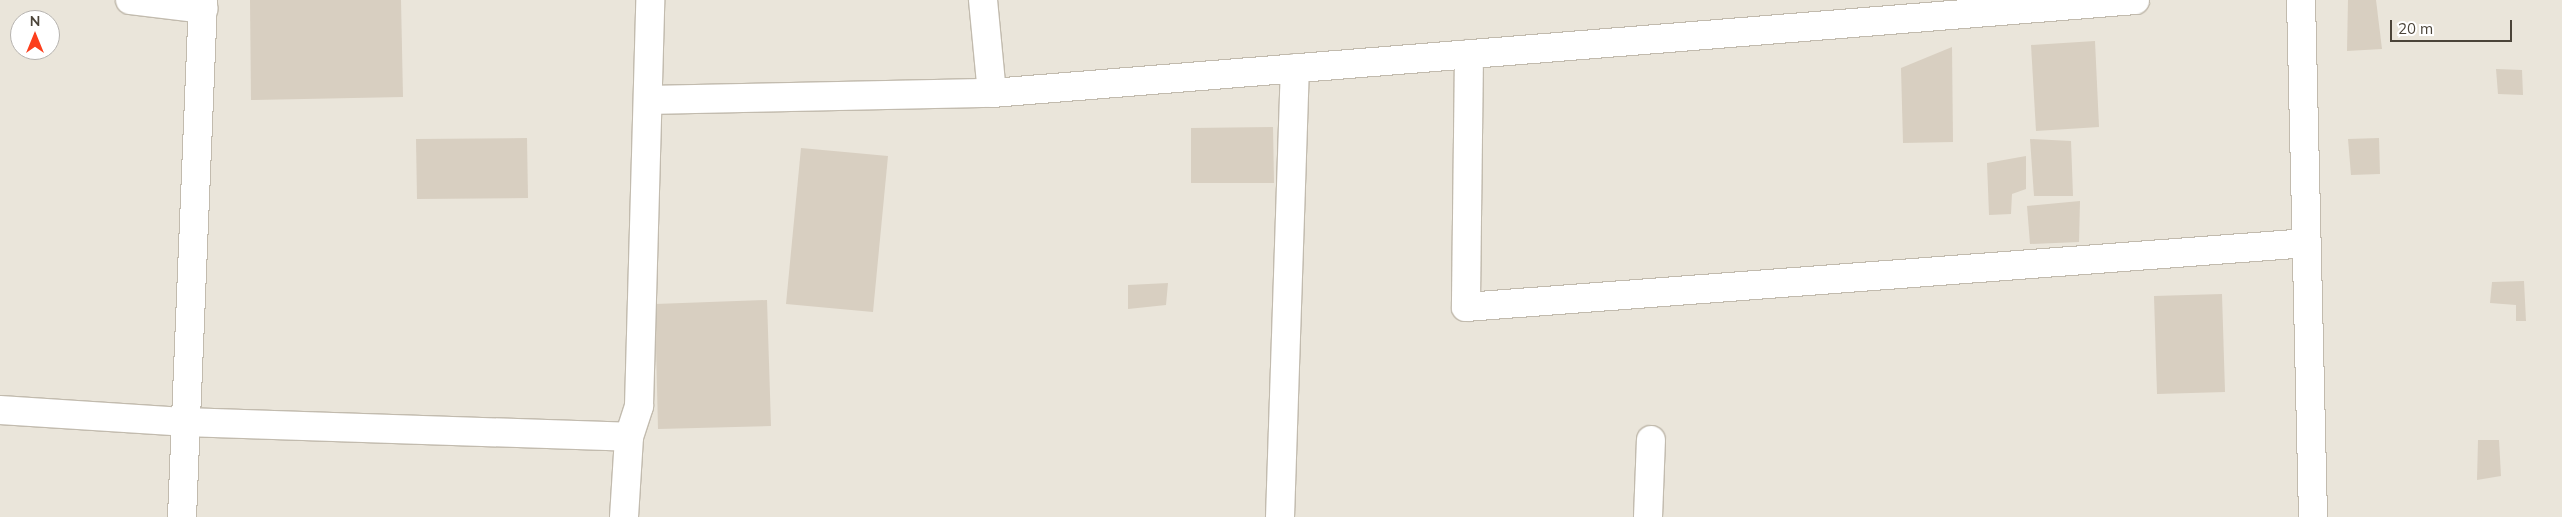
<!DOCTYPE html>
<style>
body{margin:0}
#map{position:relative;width:2562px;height:517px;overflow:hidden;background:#f6f3ec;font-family:Mulish,sans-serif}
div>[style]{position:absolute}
.residential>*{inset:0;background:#eae5da}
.building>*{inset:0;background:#d8cfc1}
.roads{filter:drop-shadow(1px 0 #c2bbae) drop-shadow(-1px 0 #c2bbae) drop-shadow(0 1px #c2bbae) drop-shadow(0 -1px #c2bbae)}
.minor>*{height:28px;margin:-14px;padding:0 14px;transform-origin:14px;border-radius:14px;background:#fff}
span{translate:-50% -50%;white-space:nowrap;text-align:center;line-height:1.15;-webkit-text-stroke:4px #fff;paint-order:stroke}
.north{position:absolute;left:10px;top:10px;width:50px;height:50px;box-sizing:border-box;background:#fff;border:1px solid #b7b4b0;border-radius:50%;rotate:0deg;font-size:14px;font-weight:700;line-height:20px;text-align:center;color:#4b4439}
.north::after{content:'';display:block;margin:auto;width:18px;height:22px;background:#fc3f1d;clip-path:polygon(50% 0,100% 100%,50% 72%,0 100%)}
.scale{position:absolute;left:2390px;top:20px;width:122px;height:22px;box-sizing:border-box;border:2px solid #4b4439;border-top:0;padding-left:6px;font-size:15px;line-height:18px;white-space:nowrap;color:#4b4439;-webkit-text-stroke:4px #fff;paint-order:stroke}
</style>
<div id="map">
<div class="residential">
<i style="clip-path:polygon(evenodd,0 0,2562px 0,2562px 517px,0 517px,0 0,20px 20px,50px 20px,50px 50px,20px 50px,20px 20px)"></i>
</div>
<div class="building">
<i style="clip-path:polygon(250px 0,401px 0,403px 97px,251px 100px)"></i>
<i style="clip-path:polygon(2348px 0,2376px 0,2382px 49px,2347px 51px)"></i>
<i style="clip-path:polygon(2095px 41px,2099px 127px,2036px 131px,2031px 45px)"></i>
<i style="clip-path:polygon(1952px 47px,1953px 142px,1903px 143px,1901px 68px)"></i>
<i style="clip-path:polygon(2496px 69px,2522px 70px,2523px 95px,2498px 94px)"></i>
<i style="clip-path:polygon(1273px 127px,1274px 183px,1191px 183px,1191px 128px)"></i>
<i style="clip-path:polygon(527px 138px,528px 198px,417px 199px,416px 139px)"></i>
<i style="clip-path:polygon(2379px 138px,2380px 174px,2351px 175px,2348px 139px)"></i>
<i style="clip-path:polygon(2030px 139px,2071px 141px,2073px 196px,2034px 196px)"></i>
<i style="clip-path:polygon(801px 148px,888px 156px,873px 312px,786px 304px)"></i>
<i style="clip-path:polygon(2026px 156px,2026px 189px,2012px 194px,2011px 214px,1989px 215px,1987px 163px)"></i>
<i style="clip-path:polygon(2080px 201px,2079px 242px,2030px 244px,2027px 206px)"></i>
<i style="clip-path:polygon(2524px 281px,2526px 321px,2516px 321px,2516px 305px,2490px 303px,2492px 282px)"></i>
<i style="clip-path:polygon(1168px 283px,1166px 305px,1128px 309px,1128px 285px)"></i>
<i style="clip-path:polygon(2222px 294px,2225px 392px,2157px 394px,2154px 296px)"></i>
<i style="clip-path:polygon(767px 300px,771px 426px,658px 429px,655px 304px)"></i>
<i style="clip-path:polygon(2478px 440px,2499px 440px,2501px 476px,2477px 480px)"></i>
</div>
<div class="roads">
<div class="minor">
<i style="left:130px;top:0;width:74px;rotate:7deg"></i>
<i style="left:983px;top:0;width:93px;rotate:84.5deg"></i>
<i style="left:2301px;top:0;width:517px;rotate:88.67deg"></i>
<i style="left:1469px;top:54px;width:253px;rotate:90.7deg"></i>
<i style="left:1466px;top:307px;width:843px;rotate:-4.35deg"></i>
<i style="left:649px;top:100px;width:343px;rotate:-1.2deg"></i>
<i style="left:992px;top:93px;width:1147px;rotate:-4.65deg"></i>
<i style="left:0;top:410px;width:184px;rotate:3.7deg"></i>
<i style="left:184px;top:422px;width:445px;rotate:1.9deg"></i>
<i style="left:182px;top:517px;width:517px;rotate:-87.67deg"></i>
<i style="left:624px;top:517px;width:80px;rotate:-86.4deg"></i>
<i style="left:629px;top:437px;width:33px;rotate:-72deg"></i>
<i style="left:639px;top:406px;width:406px;rotate:-88.4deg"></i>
<i style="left:1280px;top:517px;width:449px;rotate:-88.1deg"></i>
<i style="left:1648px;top:517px;width:77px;rotate:-87.8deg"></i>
</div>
</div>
<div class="north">N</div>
<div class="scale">20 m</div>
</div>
